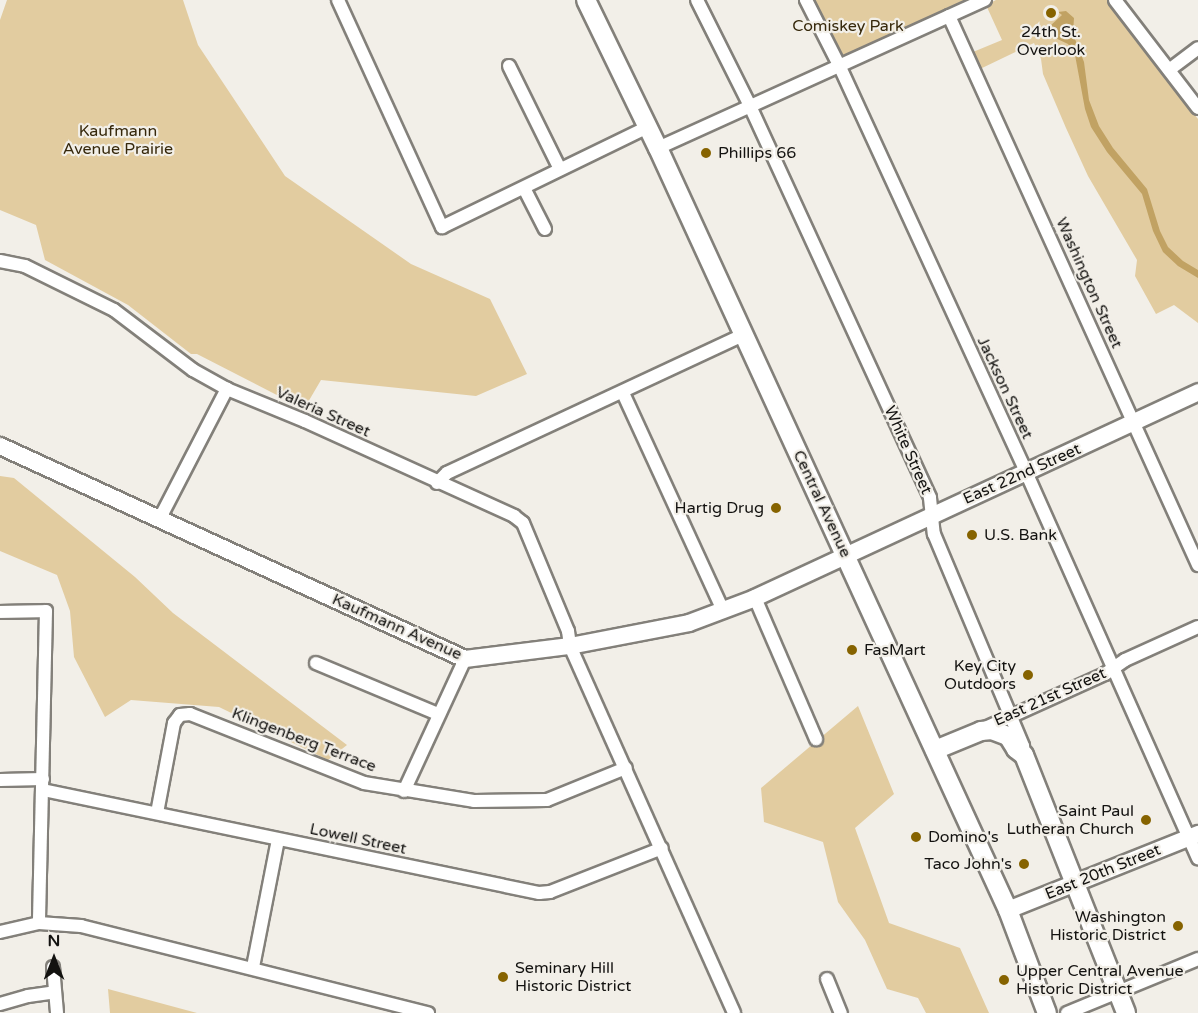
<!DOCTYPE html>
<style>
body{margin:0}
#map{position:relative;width:1198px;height:1013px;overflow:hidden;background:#f2efe8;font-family:"Varela Round",sans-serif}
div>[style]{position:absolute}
.green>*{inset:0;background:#e2cca0}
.water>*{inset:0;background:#c1a263}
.roads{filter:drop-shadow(2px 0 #83807a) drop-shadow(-2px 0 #83807a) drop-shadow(0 2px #83807a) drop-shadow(0 -2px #83807a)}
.street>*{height:12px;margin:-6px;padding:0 6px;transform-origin:6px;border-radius:6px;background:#fff}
.secondary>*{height:16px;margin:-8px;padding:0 8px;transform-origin:8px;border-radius:8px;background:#fff}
.primary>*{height:18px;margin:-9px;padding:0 9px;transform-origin:9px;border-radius:9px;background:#fff}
.dots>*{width:16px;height:16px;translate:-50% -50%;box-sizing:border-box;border:3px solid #f2efe8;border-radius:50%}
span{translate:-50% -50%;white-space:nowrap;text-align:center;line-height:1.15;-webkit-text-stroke:4.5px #f2efe8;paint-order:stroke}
.park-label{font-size:16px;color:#36280b}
.poi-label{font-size:16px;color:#131210}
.left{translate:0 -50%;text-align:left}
.right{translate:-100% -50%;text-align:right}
.street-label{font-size:16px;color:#131210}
.north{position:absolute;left:24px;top:929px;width:60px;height:60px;-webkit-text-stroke:4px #f2efe8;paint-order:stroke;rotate:0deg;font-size:16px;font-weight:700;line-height:24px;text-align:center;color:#131210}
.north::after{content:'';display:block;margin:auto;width:21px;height:27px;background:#131210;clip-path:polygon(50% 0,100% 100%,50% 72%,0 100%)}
</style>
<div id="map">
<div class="green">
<i style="clip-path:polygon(7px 0,183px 0,198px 45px,285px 176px,411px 264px,490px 299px,527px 374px,476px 396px,321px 380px,304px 409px,197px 354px,191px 354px,128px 305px,45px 260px,36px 225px,0 210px,0 20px)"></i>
<i style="clip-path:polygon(806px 0,970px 0,836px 59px)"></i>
<i style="clip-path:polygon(996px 0,1108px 0,1140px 43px,1164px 64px,1176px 79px,1180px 96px,1198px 119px,1198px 323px,1174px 305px,1156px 314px,1135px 276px,1137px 260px,1088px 176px,1066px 128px,1043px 74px,1041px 59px,1034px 43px,980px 69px,973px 52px,1002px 40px,986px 5px)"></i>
<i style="clip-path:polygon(0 476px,14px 478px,135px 577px,173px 613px,347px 745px,328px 760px,219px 707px,131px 700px,105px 717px,74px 657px,70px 611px,57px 575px,0 551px)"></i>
<i style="clip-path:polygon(858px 706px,894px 794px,855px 828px,889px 923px,960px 948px,989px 1013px,926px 1013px,918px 998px,887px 989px,865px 940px,838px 902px,823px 842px,764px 822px,761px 788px)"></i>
<i style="clip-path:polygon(108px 989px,197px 1013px,110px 1013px)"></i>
</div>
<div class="water">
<i style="clip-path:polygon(1066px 11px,1074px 18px,1073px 34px,1084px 62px,1089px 100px,1099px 126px,1113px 148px,1147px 189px,1160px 231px,1168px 247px,1183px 261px,1198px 270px,1198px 278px,1178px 266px,1163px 252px,1153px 231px,1142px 194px,1107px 152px,1091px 127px,1085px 109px,1075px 55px,1068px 44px,1053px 37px,1049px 31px,1048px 24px,1050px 26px,1062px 15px,1058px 12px)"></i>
</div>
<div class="roads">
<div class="street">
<i style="left:338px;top:0;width:250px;rotate:65.4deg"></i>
<i style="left:442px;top:227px;width:229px;rotate:-25.9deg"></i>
<i style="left:697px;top:0;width:119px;rotate:63.4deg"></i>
<i style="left:750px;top:106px;width:431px;rotate:65.3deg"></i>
<i style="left:930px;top:498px;width:36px;rotate:84deg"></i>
<i style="left:934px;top:534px;width:230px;rotate:67.2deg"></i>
<i style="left:1023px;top:746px;width:7px;rotate:82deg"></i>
<i style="left:806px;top:0;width:73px;rotate:63.1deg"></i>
<i style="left:839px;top:65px;width:448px;rotate:65.3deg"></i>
<i style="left:1026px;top:472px;width:423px;rotate:66deg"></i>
<i style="left:1115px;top:0;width:136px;rotate:52.5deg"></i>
<i style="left:949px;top:16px;width:603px;rotate:65.6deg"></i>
<i style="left:509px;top:66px;width:115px;rotate:63.7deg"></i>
<i style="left:1169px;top:70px;width:36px;rotate:-37deg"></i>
<i style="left:658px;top:148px;width:359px;rotate:-24.4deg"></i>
<i style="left:524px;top:188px;width:46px;rotate:62.9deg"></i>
<i style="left:0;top:261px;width:25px;rotate:11deg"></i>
<i style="left:25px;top:266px;width:99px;rotate:26.3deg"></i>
<i style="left:114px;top:310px;width:99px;rotate:37.2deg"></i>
<i style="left:193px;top:370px;width:39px;rotate:29deg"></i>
<i style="left:227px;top:389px;width:84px;rotate:22.3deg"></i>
<i style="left:305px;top:421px;width:230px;rotate:24.4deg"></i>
<i style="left:514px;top:516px;width:11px;rotate:38deg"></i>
<i style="left:523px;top:523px;width:117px;rotate:67.4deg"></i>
<i style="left:568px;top:631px;width:15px;rotate:82deg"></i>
<i style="left:570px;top:646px;width:402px;rotate:65.9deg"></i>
<i style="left:623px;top:393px;width:239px;rotate:65.3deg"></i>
<i style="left:437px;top:483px;width:14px;rotate:-45deg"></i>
<i style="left:447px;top:473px;width:327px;rotate:-25deg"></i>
<i style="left:159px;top:520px;width:148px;rotate:-62.6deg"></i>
<i style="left:755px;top:598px;width:154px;rotate:66.6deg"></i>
<i style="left:0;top:612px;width:46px;rotate:-1.2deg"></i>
<i style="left:46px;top:611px;width:312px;rotate:91.3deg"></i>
<i style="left:316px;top:663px;width:132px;rotate:22.7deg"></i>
<i style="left:983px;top:729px;width:134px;rotate:-24.3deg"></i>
<i style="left:1105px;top:674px;width:24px;rotate:-35deg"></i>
<i style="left:1125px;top:660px;width:80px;rotate:-24.3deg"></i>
<i style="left:0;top:780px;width:43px;rotate:-1.3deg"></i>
<i style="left:43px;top:790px;width:507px;rotate:11.73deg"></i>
<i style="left:539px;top:893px;width:11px;rotate:-5deg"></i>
<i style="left:550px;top:892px;width:120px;rotate:-21.4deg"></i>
<i style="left:404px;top:791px;width:145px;rotate:-65.2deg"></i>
<i style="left:157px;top:813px;width:92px;rotate:-79.3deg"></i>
<i style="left:174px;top:723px;width:10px;rotate:-53deg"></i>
<i style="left:180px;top:715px;width:10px;rotate:-6deg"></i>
<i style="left:190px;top:714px;width:187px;rotate:21.6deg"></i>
<i style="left:364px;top:783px;width:111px;rotate:9.3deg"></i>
<i style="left:474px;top:801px;width:73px;rotate:-0.8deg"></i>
<i style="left:547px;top:800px;width:85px;rotate:-22.1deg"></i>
<i style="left:0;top:932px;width:40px;rotate:-13deg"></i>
<i style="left:39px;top:923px;width:42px;rotate:4.1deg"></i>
<i style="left:81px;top:926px;width:358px;rotate:14.1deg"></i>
<i style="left:53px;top:967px;width:46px;rotate:85deg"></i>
<i style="left:253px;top:967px;width:129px;rotate:-78.9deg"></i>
<i style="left:827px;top:979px;width:37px;rotate:68deg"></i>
<i style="left:0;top:1004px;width:29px;rotate:-16deg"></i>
<i style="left:28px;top:996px;width:27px;rotate:-8deg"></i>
<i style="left:1067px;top:1013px;width:142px;rotate:-22.4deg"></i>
</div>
<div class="secondary">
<i style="left:0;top:446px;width:511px;rotate:24.61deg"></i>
<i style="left:465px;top:659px;width:106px;rotate:-7.1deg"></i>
<i style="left:570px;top:646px;width:121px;rotate:-10.9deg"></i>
<i style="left:689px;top:623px;width:71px;rotate:-20.7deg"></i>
<i style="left:755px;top:598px;width:489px;rotate:-24.9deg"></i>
<i style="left:1008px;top:910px;width:205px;rotate:-21.8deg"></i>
</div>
<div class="primary">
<i style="left:586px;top:0;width:165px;rotate:64.1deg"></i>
<i style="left:658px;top:148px;width:839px;rotate:65.33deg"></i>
<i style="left:1008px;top:910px;width:110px;rotate:69.3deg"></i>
<i style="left:935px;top:750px;width:50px;rotate:-22.4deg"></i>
<i style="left:981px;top:731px;width:11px;rotate:-5deg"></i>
<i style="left:992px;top:730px;width:17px;rotate:21deg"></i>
<i style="left:1008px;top:736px;width:15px;rotate:58deg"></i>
<i style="left:1016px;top:749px;width:10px;rotate:37deg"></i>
<i style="left:1024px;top:755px;width:277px;rotate:68.4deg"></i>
</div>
</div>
<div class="dots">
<i style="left:1051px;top:13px;background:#866300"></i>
<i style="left:706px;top:153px;background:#866300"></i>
<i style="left:776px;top:508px;background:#866300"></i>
<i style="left:972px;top:535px;background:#866300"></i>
<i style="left:852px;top:650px;background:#866300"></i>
<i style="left:1028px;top:675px;background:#866300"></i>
<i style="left:1146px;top:820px;background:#866300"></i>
<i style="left:916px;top:837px;background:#866300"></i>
<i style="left:1024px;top:864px;background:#866300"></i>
<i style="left:1178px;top:926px;background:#866300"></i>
<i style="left:503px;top:977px;background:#866300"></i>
<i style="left:1004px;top:980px;background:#866300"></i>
</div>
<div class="park-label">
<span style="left:848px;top:26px">Comiskey Park</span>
<span style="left:118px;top:140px">Kaufmann<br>Avenue Prairie</span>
</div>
<div class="poi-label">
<span style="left:1051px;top:41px">24th St.<br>Overlook</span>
<span class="left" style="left:718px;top:153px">Phillips 66</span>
<span class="right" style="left:764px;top:508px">Hartig Drug</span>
<span class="left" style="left:984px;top:535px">U.S. Bank</span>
<span class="left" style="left:864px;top:650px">FasMart</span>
<span class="right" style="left:1016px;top:675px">Key City<br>Outdoors</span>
<span class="right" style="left:1134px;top:820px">Saint Paul<br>Lutheran Church</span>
<span class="left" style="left:928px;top:837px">Domino's</span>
<span class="right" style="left:1012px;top:864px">Taco John's</span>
<span class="right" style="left:1166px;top:926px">Washington<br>Historic District</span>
<span class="left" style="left:515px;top:977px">Seminary Hill<br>Historic District</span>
<span class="left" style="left:1016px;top:980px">Upper Central Avenue<br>Historic District</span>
</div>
<div class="street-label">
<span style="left:1089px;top:283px;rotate:66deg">Washington Street</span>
<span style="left:1005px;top:388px;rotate:65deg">Jackson Street</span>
<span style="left:323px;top:412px;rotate:24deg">Valeria Street</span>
<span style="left:908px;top:450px;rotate:66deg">White Street</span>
<span style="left:1022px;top:474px;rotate:-24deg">East 22nd Street</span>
<span style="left:822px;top:504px;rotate:65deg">Central Avenue</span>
<span style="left:397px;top:627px;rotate:24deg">Kaufmann Avenue</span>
<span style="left:1050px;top:697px;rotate:-24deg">East 21st Street</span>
<span style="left:304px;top:740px;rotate:21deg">Klingenberg Terrace</span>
<span style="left:358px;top:839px;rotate:12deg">Lowell Street</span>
<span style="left:1103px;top:872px;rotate:-22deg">East 20th Street</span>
</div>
<div class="north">N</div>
</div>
